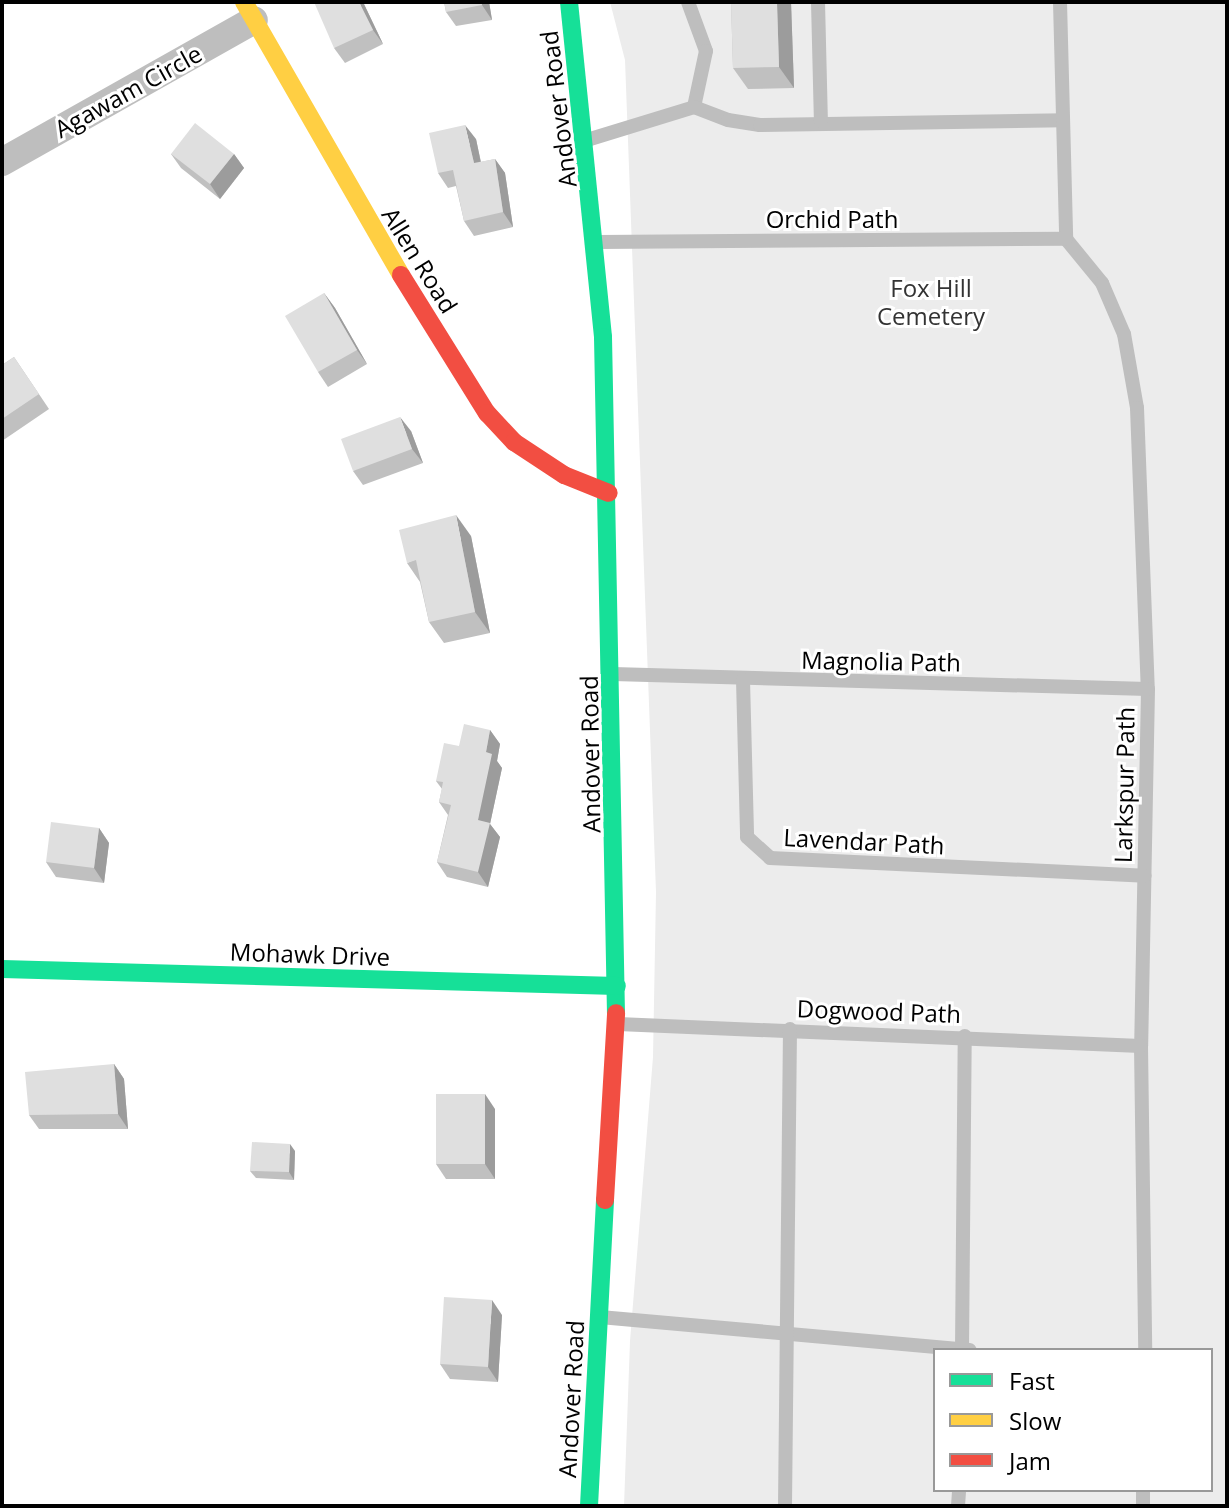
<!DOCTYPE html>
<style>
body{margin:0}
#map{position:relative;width:1229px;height:1508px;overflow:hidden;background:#fff;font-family:"Open Sans",sans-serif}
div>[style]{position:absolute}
.green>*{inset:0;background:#ececec}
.lane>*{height:14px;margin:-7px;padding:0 7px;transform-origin:7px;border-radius:7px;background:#bebebe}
.street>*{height:28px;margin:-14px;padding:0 14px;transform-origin:14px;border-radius:14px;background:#bebebe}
.fast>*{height:18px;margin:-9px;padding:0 9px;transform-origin:9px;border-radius:9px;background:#16e098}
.slow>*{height:18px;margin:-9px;padding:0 9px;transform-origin:9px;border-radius:9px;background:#ffcf43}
.jam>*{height:18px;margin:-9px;padding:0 9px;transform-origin:9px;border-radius:9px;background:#f24e42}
.wall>*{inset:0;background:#c0c0c0}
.shaded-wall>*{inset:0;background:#9c9c9c}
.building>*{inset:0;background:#dfdfdf}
span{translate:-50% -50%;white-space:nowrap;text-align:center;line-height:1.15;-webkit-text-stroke:6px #fff;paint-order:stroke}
.street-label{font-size:24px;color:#000}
.park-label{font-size:24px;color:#333}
.frame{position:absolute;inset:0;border:4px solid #000;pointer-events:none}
.legend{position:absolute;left:933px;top:1348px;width:280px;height:144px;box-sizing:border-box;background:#fff;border:2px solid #999;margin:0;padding:10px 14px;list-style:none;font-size:24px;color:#000}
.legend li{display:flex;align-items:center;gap:16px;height:40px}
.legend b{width:40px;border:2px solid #999}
</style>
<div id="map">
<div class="green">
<i style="clip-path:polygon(evenodd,610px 2px,1227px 2px,1227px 1506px,624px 1506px,630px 1341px,653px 1057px,656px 892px,625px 60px,610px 2px,935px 1350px,1211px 1350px,1211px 1490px,935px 1490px,935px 1350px)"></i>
</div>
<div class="lane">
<i style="left:688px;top:2px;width:52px;rotate:69.8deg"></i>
<i style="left:706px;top:51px;width:57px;rotate:102.1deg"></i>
<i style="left:694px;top:107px;width:36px;rotate:21deg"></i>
<i style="left:728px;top:120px;width:32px;rotate:9deg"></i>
<i style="left:760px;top:125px;width:303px;rotate:-0.9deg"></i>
<i style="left:818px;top:2px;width:119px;rotate:88.6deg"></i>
<i style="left:1060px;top:2px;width:237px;rotate:88.5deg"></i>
<i style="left:587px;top:140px;width:112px;rotate:-17.1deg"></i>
<i style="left:1066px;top:239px;width:57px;rotate:50.7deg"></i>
<i style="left:1102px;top:283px;width:56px;rotate:66.7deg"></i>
<i style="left:1124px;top:334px;width:75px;rotate:80deg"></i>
<i style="left:1137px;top:408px;width:281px;rotate:87.8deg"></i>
<i style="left:1148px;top:689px;width:357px;rotate:91.1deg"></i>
<i style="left:1141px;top:1046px;width:304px;rotate:89.2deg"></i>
<i style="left:598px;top:242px;width:468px;rotate:-0.4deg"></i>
<i style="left:613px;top:674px;width:535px;rotate:1.61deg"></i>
<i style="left:743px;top:680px;width:157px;rotate:88.5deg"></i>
<i style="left:747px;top:837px;width:31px;rotate:42deg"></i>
<i style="left:770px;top:858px;width:375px;rotate:2.7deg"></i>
<i style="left:618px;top:1024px;width:523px;rotate:2.41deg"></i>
<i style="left:600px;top:1317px;width:371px;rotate:5.1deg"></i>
<i style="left:962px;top:1350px;width:314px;rotate:-89.5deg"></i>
<i style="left:785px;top:1506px;width:477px;rotate:-89.4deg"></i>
<i style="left:958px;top:1506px;width:16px;rotate:-86deg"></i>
<i style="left:1143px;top:1506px;width:16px;rotate:-90deg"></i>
</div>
<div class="street">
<i style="left:2px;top:162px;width:289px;rotate:-29.4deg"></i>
</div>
<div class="fast">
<i style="left:569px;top:2px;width:337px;rotate:84.2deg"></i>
<i style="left:603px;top:337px;width:676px;rotate:88.9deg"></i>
<i style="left:2px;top:969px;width:615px;rotate:1.58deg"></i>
<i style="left:589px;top:1506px;width:306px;rotate:-87deg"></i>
</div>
<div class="slow">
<i style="left:244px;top:2px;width:315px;rotate:60.1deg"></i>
</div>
<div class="jam">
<i style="left:401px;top:275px;width:163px;rotate:58.1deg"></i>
<i style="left:487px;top:413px;width:40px;rotate:47deg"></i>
<i style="left:514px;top:442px;width:60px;rotate:33.4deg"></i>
<i style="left:564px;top:475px;width:48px;rotate:21.8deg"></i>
<i style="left:605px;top:1200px;width:187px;rotate:-86.6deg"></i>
</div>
<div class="wall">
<i style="clip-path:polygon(363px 2px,383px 44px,345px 63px,334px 48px)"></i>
<i style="clip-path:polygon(444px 2px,489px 2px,492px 20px,456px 26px,446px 12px)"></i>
<i style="clip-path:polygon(731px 2px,791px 2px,794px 88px,748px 89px,733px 68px)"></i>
<i style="clip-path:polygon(476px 139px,481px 162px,495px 159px,505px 173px,513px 227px,474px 236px,464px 221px,456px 186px,448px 188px,438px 173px)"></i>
<i style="clip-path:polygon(171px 154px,234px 154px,244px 168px,220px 199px,181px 168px)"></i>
<i style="clip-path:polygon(324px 293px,335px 308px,367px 364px,328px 387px,318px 372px)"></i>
<i style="clip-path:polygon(14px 357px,49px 409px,2px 441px,2px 365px)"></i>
<i style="clip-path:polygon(411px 431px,423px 463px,363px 485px,353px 471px)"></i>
<i style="clip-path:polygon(471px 536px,490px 633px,444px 643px,429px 622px,420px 582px,407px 563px)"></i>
<i style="clip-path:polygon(490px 730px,500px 744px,497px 761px,502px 768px,490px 824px,500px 837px,488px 887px,447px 877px,437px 862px,448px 815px,439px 802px,442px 789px,436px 781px,459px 746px)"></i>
<i style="clip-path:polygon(99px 828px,109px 843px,104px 883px,56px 877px,46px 862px)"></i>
<i style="clip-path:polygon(114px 1064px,124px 1079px,128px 1129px,39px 1129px,29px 1115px)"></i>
<i style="clip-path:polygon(495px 1109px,495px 1179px,446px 1179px,436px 1164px)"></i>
<i style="clip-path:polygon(295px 1151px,294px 1180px,256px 1178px,250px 1171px)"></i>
<i style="clip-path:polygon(502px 1315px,498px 1382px,450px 1379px,440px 1364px)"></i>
</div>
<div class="shaded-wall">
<i style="clip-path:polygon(359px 2px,363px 2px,383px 44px,373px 30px)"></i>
<i style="clip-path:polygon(481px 2px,489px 2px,492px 20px,482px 5px)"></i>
<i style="clip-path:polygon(777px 2px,791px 2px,794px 88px,779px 67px)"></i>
<i style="clip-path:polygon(465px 125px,476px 139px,484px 178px,474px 163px)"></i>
<i style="clip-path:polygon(234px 154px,244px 168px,220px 199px,210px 184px)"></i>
<i style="clip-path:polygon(495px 159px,505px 173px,513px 227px,503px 212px)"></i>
<i style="clip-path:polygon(324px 293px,335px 308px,367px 364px,357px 350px)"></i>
<i style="clip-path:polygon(400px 417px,411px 431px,423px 463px,412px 449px)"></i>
<i style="clip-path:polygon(456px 515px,471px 536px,490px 633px,475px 612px)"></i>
<i style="clip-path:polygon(490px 730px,500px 744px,497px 761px,502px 768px,490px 824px,500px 837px,488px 887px,478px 872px,478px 820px,486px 752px)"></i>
<i style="clip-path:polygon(99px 828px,109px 843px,104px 883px,94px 868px)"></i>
<i style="clip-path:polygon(114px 1064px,124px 1079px,128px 1129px,118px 1114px)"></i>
<i style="clip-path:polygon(485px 1094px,495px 1109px,495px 1179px,485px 1164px)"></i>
<i style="clip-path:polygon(290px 1144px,295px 1151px,294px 1180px,289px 1172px)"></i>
<i style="clip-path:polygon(492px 1300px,502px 1315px,498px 1382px,488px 1367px)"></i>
</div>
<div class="building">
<i style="clip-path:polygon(314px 2px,359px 2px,373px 30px,334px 48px)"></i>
<i style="clip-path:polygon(444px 2px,481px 2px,482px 5px,446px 12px)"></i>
<i style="clip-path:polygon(731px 2px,777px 2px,779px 67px,733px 68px)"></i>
<i style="clip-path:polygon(195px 123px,234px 154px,210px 184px,171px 154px)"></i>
<i style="clip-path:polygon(465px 125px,474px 163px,495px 159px,503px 212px,464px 221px,453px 170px,438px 173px,429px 133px)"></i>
<i style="clip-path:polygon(324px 293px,357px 350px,318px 372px,285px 316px)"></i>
<i style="clip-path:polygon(14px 357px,39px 394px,2px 419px,2px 365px)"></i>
<i style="clip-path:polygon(400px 417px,412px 449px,353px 471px,341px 439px)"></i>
<i style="clip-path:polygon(456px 515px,475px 612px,429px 622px,416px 560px,407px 563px,399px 530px)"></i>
<i style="clip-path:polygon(464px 724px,490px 730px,486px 752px,492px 754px,478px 820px,490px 823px,478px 872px,437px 862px,451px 805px,439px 802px,443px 782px,436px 781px,444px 743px,459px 746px)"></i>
<i style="clip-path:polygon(51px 822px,99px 828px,94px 868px,46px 862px)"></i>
<i style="clip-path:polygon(114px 1064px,118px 1114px,29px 1115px,25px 1072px)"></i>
<i style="clip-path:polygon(436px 1094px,485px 1094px,485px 1164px,436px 1164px)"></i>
<i style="clip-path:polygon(252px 1142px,290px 1144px,289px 1172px,250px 1171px)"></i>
<i style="clip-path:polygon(444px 1297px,492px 1300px,488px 1367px,440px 1364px)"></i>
</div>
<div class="street-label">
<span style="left:128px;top:91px;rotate:-29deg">Agawam Circle</span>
<span style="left:558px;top:109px;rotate:-97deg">Andover Road</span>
<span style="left:832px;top:219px">Orchid Path</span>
<span style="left:420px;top:260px;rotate:58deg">Allen Road</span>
<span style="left:881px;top:661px;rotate:1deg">Magnolia Path</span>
<span style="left:590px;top:754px;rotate:-91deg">Andover Road</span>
<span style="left:1124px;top:785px;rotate:-89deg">Larkspur Path</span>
<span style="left:864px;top:841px;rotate:3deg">Lavendar Path</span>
<span style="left:310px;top:954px;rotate:2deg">Mohawk Drive</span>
<span style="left:879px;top:1011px;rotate:2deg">Dogwood Path</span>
<span style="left:571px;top:1399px;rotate:-87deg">Andover Road</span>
</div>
<div class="park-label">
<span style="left:931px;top:302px">Fox Hill<br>Cemetery</span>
</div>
<div class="frame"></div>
<ul class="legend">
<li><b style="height:10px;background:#16e098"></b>Fast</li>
<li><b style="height:10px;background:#ffcf43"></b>Slow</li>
<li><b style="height:10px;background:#f24e42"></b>Jam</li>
</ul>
</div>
